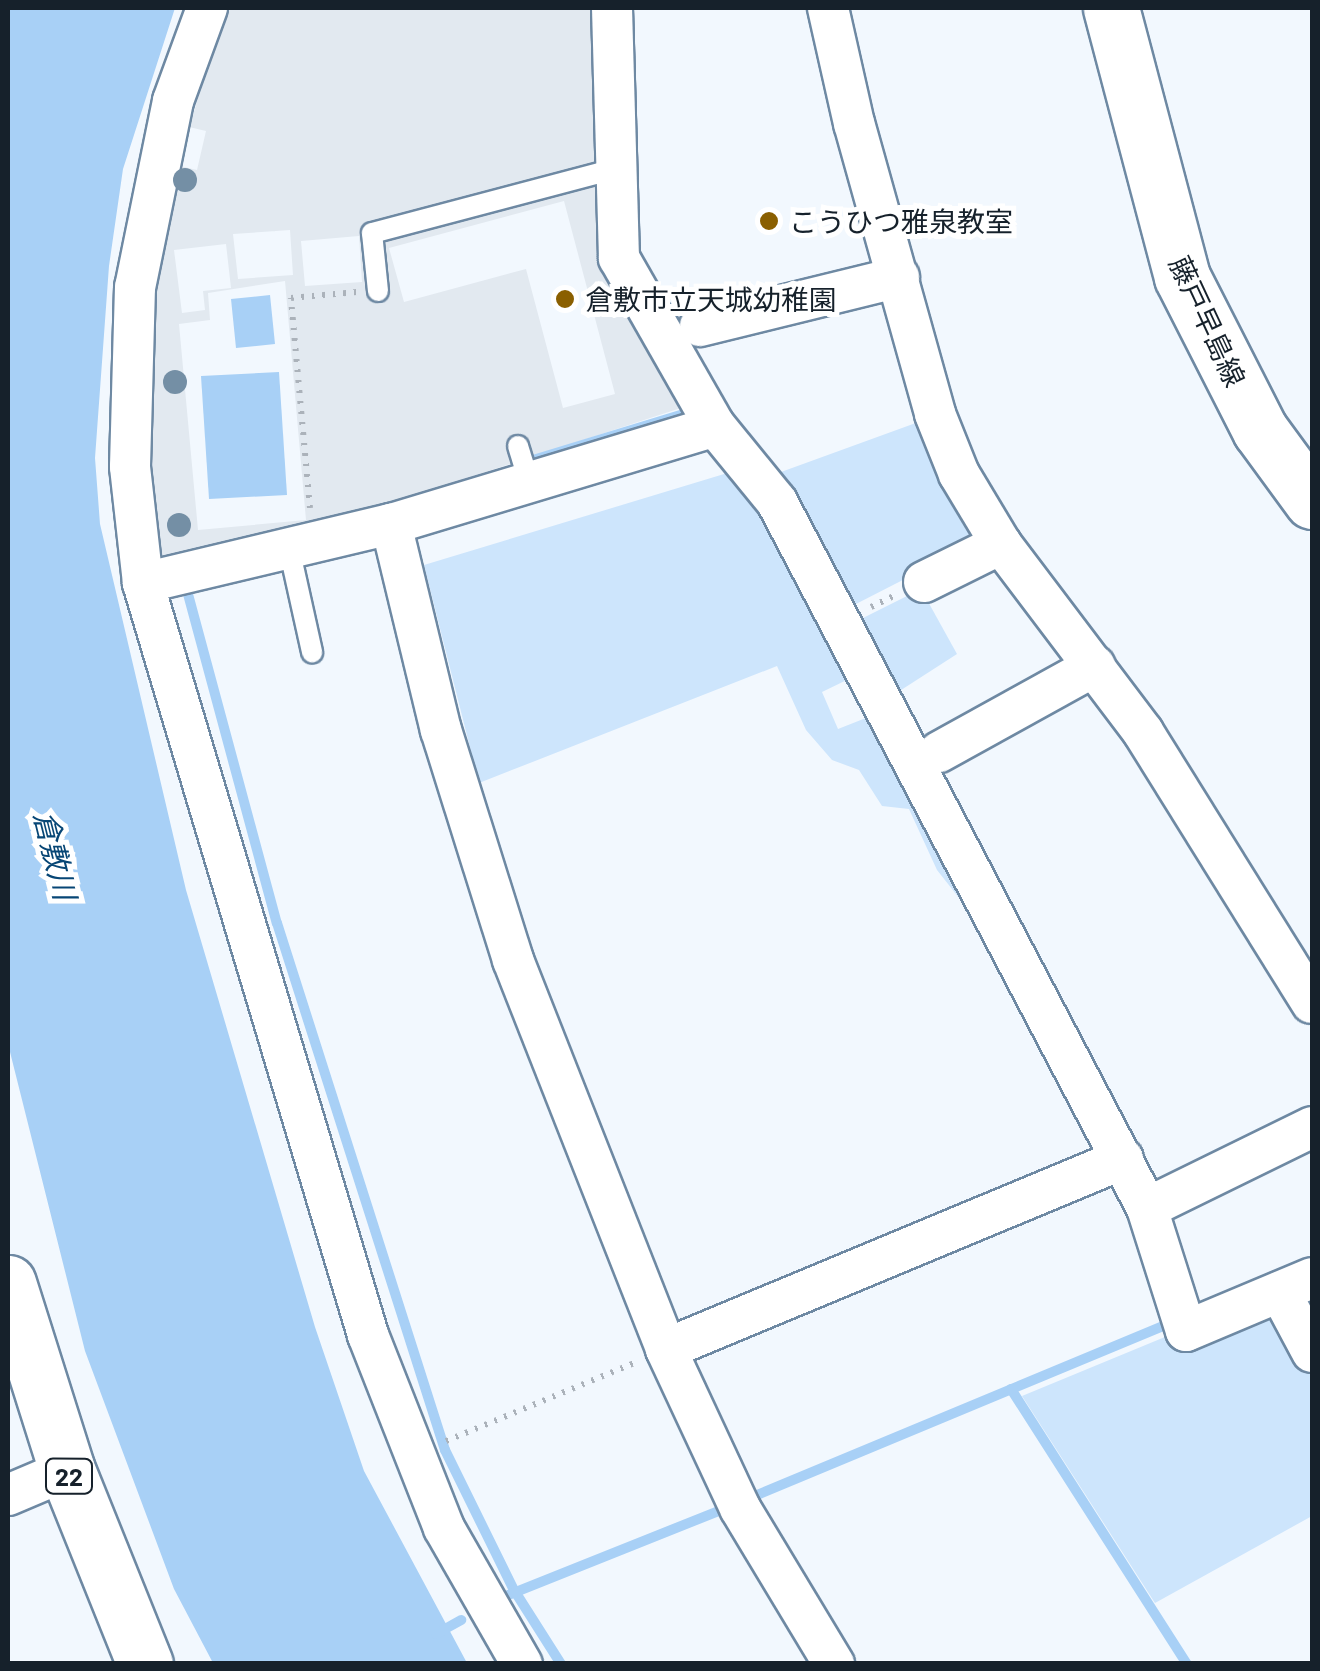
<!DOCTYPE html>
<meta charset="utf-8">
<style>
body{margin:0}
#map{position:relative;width:1320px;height:1671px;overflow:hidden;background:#f2f8fe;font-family:Barlow,"Noto Sans JP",sans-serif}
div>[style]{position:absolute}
.built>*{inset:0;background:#e2e9f0}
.green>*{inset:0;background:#cde5fc}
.water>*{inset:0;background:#a8d0f6}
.stream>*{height:10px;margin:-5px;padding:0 5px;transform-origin:5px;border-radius:5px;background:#a8d0f6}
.path>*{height:6px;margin-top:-3px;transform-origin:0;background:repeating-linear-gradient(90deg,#abb2ba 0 2.5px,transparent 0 10.5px)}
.roads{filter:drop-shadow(2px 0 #6e89a3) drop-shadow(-2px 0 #6e89a3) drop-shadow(0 2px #6e89a3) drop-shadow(0 -2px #6e89a3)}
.service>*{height:20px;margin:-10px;padding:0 10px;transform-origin:10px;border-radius:10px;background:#fff}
.minor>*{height:40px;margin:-20px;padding:0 20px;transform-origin:20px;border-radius:20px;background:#fff}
.secondary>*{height:55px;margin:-27.5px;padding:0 27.5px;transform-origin:27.5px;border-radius:27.5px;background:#fff}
.primary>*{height:55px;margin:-27.5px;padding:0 27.5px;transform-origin:27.5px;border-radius:27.5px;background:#fff}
.trees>*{width:24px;height:24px;margin:-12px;border-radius:50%;background:#748fa5}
.dots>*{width:28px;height:28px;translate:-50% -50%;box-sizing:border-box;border:5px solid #fff;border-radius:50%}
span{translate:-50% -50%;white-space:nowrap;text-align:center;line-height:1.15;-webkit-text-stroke:10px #fff;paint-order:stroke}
.shield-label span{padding:2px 8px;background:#fff;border:2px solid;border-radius:8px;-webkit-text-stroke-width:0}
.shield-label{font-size:25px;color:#16212b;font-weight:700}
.poi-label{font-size:28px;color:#16212b}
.left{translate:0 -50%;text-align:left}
.street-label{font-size:28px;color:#16212b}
.water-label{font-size:30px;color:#074675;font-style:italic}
.frame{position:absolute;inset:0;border:10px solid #16212b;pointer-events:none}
</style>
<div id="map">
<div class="built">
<i style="clip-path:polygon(evenodd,226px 8px,596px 8px,602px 239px,690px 405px,409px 497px,159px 556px,146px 431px,162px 215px,226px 8px,189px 127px,206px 131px,197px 170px,180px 166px,189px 127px,226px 8px,564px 201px,615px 394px,563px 408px,526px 269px,404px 302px,389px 248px,564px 201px,226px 8px,290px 230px,293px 275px,238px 279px,233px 234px,290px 230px,226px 8px,359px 236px,362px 282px,305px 286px,301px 241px,359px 236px,226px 8px,226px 244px,231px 288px,203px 291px,205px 310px,182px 313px,174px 250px,226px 244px,226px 8px,285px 281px,306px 520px,198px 530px,179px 324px,210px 320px,208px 293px,285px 281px)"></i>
</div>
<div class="green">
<i style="clip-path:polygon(924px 420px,981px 540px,854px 605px,781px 472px)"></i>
<i style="clip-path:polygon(734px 471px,746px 476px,855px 676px,822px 692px,838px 729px,876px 714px,997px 946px,937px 870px,909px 809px,882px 806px,859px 770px,832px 760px,806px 730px,777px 666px,479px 783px,424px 565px)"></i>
<i style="clip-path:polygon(921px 589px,957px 654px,898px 692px,861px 619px)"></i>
<i style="clip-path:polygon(1275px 1307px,1312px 1376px,1312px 1516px,1155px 1603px,1022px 1396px,1177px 1332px)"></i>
</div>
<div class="water">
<i style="clip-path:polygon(8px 8px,175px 8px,123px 169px,109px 266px,95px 458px,100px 524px,186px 890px,315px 1327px,364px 1471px,467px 1663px,213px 1663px,174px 1589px,85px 1351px,8px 1044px)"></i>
<i style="clip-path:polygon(270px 295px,275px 344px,236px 348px,231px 299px)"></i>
<i style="clip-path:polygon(279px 372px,287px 495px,209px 499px,201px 376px)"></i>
</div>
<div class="stream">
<i style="left:520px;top:464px;width:178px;rotate:-17deg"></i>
<i style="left:185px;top:583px;width:352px;rotate:74.9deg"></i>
<i style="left:277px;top:923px;width:553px;rotate:72.32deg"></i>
<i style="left:445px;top:1450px;width:156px;rotate:63.8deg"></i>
<i style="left:514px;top:1590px;width:88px;rotate:57.6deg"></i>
<i style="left:1011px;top:1389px;width:326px;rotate:57.4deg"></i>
<i style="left:745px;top:1500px;width:463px;rotate:-22.6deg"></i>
<i style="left:496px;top:1600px;width:251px;rotate:-21.8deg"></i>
<i style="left:436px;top:1634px;width:29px;rotate:-29deg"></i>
</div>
<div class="path">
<i style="left:310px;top:508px;width:211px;rotate:-95.2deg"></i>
<i style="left:291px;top:298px;width:66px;rotate:-5.2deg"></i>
<i style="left:871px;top:607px;width:28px;rotate:-26deg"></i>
<i style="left:446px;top:1441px;width:207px;rotate:-22.5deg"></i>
</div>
<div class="roads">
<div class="service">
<i style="left:378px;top:291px;width:58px;rotate:-95.9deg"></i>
<i style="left:372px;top:233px;width:251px;rotate:-14.8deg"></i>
<i style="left:518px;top:446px;width:38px;rotate:73deg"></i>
<i style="left:289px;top:548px;width:107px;rotate:77.5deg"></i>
</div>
<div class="minor">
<i style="left:207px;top:8px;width:99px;rotate:110.1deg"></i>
<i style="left:173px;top:101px;width:190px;rotate:101.5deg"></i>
<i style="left:135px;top:287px;width:180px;rotate:91.6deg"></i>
<i style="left:130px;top:467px;width:117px;rotate:83.6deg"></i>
<i style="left:143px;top:583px;width:785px;rotate:73.34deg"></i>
<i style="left:368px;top:1335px;width:207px;rotate:68.5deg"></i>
<i style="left:444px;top:1528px;width:157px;rotate:60.2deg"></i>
<i style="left:612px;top:8px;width:250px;rotate:88.4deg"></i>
<i style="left:619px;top:258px;width:193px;rotate:60.3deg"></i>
<i style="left:715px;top:426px;width:98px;rotate:50.8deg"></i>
<i style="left:777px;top:502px;width:797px;rotate:62.34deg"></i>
<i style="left:1147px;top:1208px;width:129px;rotate:72.4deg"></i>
<i style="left:1186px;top:1331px;width:137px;rotate:-22.8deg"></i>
<i style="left:828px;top:8px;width:118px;rotate:77.3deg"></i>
<i style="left:854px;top:123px;width:302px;rotate:74.4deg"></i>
<i style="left:935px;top:414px;width:65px;rotate:68.2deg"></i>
<i style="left:959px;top:474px;width:82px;rotate:59deg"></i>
<i style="left:1001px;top:544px;width:236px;rotate:52.9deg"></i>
<i style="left:1143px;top:732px;width:319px;rotate:58.1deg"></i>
<i style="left:700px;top:326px;width:205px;rotate:-13.8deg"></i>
<i style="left:391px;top:524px;width:212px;rotate:76.4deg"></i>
<i style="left:441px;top:730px;width:241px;rotate:72.6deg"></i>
<i style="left:513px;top:960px;width:418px;rotate:68.5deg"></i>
<i style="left:924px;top:582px;width:86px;rotate:-26.3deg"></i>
<i style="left:143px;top:583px;width:255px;rotate:-13.4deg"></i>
<i style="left:391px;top:524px;width:338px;rotate:-16.8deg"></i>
<i style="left:939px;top:752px;width:178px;rotate:-28.9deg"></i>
<i style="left:1147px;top:1208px;width:184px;rotate:-26.1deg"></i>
<i style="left:1280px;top:1292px;width:68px;rotate:61.9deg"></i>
<i style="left:8px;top:1495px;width:64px;rotate:-23deg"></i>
<i style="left:834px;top:1664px;width:182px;rotate:-121.1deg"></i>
<i style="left:740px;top:1508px;width:175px;rotate:-115deg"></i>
<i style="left:666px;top:1349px;width:495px;rotate:-22.6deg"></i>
</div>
<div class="secondary">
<i style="left:1111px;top:8px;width:278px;rotate:75.2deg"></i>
<i style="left:1182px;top:277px;width:172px;rotate:63deg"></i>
<i style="left:1260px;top:430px;width:88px;rotate:53.8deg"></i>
</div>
<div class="primary">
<i style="left:8px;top:1283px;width:196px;rotate:72.5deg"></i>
<i style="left:67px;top:1470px;width:209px;rotate:68.1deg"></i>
</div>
</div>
<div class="trees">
<i style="left:185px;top:180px"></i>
<i style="left:175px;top:382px"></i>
<i style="left:179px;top:525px"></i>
</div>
<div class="dots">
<i style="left:769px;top:221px;background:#8a5f00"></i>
<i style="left:565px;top:299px;background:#8a5f00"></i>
</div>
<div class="shield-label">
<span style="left:69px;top:1476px">22</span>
</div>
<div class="poi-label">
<span class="left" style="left:789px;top:221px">こうひつ雅泉教室</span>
<span class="left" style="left:585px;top:299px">倉敷市立天城幼稚園</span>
</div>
<div class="street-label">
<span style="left:1208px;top:321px;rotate:65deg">藤戸早島線</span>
</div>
<div class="water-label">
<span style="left:56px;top:855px;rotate:76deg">倉敷川</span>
</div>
<div class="frame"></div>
</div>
